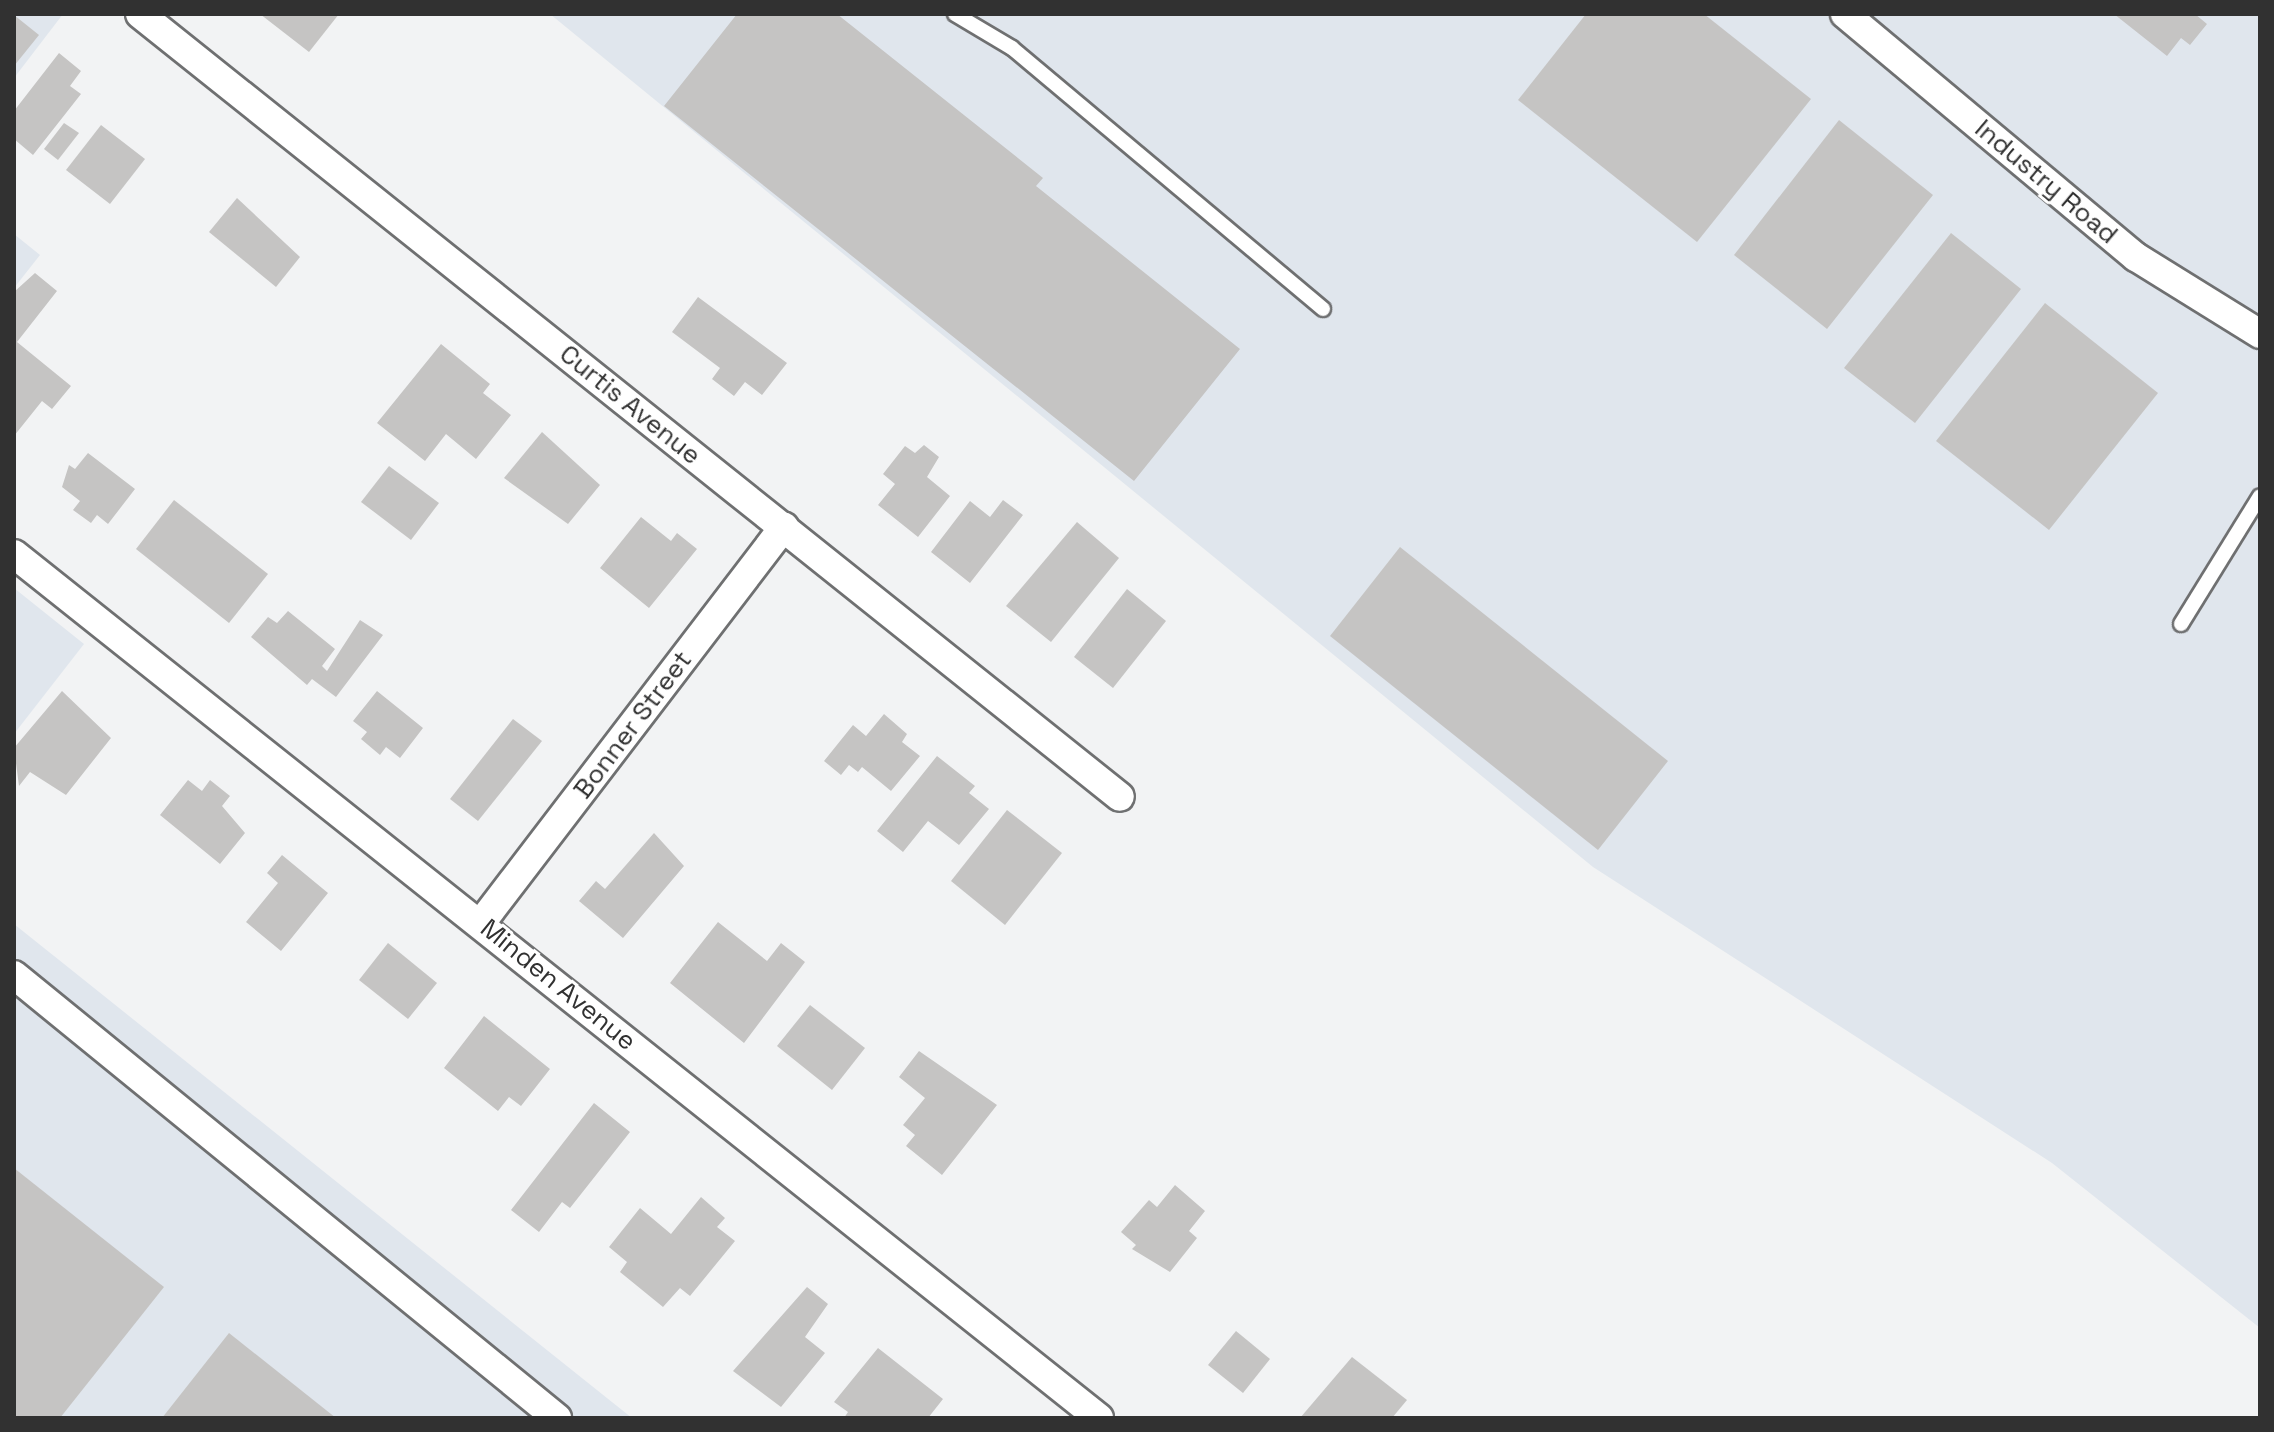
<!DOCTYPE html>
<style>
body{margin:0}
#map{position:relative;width:2274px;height:1432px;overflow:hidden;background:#f2f3f4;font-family:"Space Grotesk",sans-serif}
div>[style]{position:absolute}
.built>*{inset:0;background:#e0e6ed}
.building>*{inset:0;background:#c5c4c3}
.roads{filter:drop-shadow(2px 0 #6f7071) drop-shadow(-2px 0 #6f7071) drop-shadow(0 2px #6f7071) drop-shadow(0 -2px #6f7071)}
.service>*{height:14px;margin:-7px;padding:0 7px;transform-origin:7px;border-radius:7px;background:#fff}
.minor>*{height:28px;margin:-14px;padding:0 14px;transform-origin:14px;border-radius:14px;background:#fff}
span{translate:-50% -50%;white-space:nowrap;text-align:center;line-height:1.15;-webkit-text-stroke:6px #fff;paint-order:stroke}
.street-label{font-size:26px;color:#313131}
.frame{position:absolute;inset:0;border:16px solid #313131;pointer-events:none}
</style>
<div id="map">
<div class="built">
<i style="clip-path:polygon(14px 14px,63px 14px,14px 78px)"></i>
<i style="clip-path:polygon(550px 14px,2260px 14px,2260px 1328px,2052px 1163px,1593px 867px)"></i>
<i style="clip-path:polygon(14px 234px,40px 255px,14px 288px)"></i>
<i style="clip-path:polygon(14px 588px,84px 644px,14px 734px)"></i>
<i style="clip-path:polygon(14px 924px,632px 1418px,14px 1418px)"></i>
</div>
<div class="building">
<i style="clip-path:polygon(260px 14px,339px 14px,309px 52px)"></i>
<i style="clip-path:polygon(737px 14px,837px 14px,1043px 178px,1036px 186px,1240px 349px,1134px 481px,664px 106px)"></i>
<i style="clip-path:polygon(1586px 14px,1704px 14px,1811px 99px,1697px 242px,1518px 100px)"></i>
<i style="clip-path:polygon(2114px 14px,2195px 14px,2207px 24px,2190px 45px,2181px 38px,2167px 56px)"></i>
<i style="clip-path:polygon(14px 15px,39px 35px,14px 66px)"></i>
<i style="clip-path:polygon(59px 53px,81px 71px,70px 86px,81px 94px,33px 155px,14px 139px,14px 111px)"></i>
<i style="clip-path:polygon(1839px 120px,1933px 195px,1827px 329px,1734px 255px)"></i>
<i style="clip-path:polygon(64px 123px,79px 133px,58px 160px,44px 149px)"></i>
<i style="clip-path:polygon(101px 125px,145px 159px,110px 204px,66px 170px)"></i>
<i style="clip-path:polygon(237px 198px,300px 257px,276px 287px,209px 232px)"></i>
<i style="clip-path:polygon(1951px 233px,2021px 289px,1915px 423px,1844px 368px)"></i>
<i style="clip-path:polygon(35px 273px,57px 291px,17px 342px,71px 386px,52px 409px,42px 401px,14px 436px,14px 292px)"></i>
<i style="clip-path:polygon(698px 297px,787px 363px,762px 395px,745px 382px,734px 396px,712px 379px,720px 368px,672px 332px)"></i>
<i style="clip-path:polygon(2045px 303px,2158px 393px,2049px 530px,1936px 441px)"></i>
<i style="clip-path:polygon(441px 344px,490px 384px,483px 393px,511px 415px,476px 459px,446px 434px,425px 461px,377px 423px)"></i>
<i style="clip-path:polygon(542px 432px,600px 485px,568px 524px,504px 478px)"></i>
<i style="clip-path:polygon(924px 445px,939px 457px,927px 477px,950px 496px,918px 537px,878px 505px,895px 484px,883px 474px,905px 446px,915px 453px)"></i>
<i style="clip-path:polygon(88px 453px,135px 489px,108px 524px,97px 515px,91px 523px,73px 510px,80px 501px,62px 487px,69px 465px,75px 469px)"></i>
<i style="clip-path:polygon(389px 466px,439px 503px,411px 540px,361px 502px)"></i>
<i style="clip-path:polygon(174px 500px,268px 574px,229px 623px,136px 549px)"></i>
<i style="clip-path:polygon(1003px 500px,1023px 515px,970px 583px,931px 552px,970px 501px,990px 517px)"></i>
<i style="clip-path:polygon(641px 517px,671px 541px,677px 533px,697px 549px,649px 608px,600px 568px)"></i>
<i style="clip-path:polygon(1077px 522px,1119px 558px,1051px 642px,1006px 606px)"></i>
<i style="clip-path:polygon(1400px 547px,1668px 761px,1598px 850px,1330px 636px)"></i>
<i style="clip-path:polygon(1127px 589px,1166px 621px,1113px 688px,1074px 657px)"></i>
<i style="clip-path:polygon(288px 611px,335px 649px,322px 666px,327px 671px,360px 620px,383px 635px,336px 697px,312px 679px,307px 685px,251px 637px,268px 617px,277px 623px)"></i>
<i style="clip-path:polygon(62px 691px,111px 738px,66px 795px,30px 772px,19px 786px,14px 748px)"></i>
<i style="clip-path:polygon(377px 691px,423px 728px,400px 758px,386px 747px,380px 755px,361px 739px,367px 732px,353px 721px)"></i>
<i style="clip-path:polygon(884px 714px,907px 734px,902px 742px,920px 756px,891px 791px,862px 767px,858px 772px,849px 765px,841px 775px,824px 761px,853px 725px,866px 736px)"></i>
<i style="clip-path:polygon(513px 719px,542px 741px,478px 821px,450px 799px)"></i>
<i style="clip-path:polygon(937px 756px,975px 786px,969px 793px,989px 809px,959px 845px,928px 821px,903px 852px,877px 831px)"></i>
<i style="clip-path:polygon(188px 780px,202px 791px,210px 780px,230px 796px,222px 806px,245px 833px,220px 864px,160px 815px)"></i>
<i style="clip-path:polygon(1007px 810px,1062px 853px,1005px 925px,951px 881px)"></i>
<i style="clip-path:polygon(654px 833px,684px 866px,623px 938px,579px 901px,596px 881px,605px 889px)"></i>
<i style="clip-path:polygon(282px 855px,328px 893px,281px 951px,246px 922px,278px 883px,267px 873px)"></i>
<i style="clip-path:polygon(718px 922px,767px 961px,781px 943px,805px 962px,744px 1043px,670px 983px)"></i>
<i style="clip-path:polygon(388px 943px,437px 983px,408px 1019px,359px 980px)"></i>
<i style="clip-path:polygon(810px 1005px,865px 1048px,832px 1090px,777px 1046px)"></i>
<i style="clip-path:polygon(484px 1016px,550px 1069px,521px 1106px,509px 1097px,498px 1111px,444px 1068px)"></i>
<i style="clip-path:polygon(919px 1051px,997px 1105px,942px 1175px,906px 1146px,915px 1135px,903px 1125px,925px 1098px,899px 1077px)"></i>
<i style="clip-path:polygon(594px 1103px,630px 1132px,570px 1208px,562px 1202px,539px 1232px,511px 1210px)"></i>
<i style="clip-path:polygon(14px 1168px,164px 1287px,60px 1418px,14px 1418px)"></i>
<i style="clip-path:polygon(1175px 1185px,1205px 1211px,1189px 1231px,1197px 1238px,1170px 1272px,1132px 1249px,1136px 1245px,1121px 1232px,1149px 1200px,1157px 1207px)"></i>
<i style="clip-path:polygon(701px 1197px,725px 1218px,717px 1227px,735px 1241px,690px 1296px,680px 1288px,663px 1307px,620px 1272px,627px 1262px,609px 1247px,640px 1208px,671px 1234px)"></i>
<i style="clip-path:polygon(807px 1287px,828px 1304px,805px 1337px,825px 1353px,781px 1407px,733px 1371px)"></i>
<i style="clip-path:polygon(1236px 1331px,1270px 1359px,1243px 1393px,1208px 1365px)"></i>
<i style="clip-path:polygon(229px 1333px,336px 1418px,162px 1418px)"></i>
<i style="clip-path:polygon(878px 1348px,943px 1399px,928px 1418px,844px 1418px,848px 1412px,834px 1402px)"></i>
<i style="clip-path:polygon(1352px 1357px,1407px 1400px,1392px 1418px,1300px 1418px)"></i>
</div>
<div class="roads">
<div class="service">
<i style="left:955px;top:14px;width:66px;rotate:30.8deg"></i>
<i style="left:1012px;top:48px;width:406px;rotate:40deg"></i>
<i style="left:2181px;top:624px;width:150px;rotate:-58.3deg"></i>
</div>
<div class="minor">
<i style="left:140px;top:14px;width:1254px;rotate:38.62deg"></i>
<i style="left:1845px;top:14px;width:379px;rotate:39.9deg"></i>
<i style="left:2136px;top:257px;width:146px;rotate:31.8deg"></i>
<i style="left:14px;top:554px;width:1387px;rotate:38.53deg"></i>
<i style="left:481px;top:923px;width:499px;rotate:-52.6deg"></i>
<i style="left:14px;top:975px;width:701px;rotate:39.21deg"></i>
</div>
</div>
<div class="street-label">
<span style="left:2046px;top:182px;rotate:40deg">Industry Road</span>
<span style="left:630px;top:405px;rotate:39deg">Curtis Avenue</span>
<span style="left:633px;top:725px;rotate:-53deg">Bonner Street</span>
<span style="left:558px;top:985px;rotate:39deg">Minden Avenue</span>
</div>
<div class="frame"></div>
</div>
